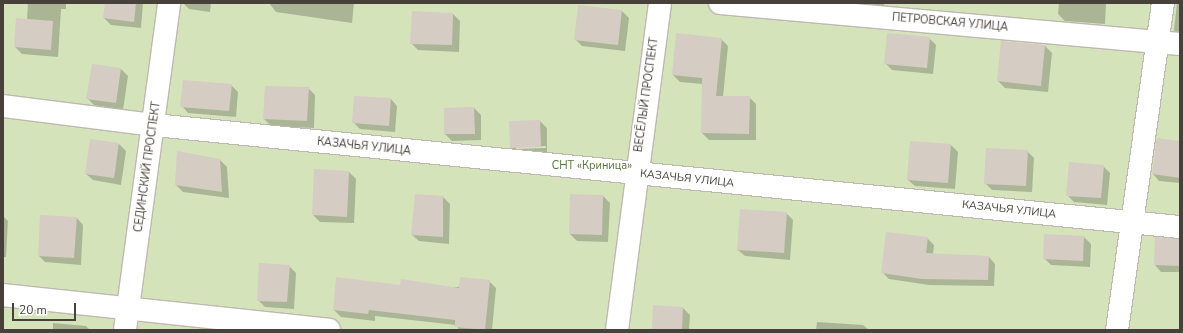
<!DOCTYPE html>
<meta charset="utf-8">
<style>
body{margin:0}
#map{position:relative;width:1183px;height:333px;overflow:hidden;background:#f4f1ed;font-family:"Nunito Sans",sans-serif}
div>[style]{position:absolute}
.green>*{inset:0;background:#d5e3bb}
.shadow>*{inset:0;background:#0003}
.building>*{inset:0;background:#d5ccc3}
.roads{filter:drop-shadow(1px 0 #bfb8b0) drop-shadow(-1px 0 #bfb8b0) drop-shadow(0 1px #bfb8b0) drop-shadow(0 -1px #bfb8b0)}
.minor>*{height:22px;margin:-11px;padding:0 11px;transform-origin:11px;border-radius:11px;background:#fff}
span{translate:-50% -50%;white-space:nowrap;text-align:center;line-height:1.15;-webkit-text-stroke:3px #fff;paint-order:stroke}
.street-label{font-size:11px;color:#48413b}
.park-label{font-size:11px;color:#537434}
.frame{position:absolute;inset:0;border:4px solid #48413b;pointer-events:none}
.scale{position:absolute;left:12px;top:303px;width:64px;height:18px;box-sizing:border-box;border:2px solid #48413b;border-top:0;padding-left:5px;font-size:12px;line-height:14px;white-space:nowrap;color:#48413b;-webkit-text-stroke:3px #fff;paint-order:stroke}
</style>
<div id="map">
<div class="green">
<i style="clip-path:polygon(3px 3px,1180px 3px,1180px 330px,3px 330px)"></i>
</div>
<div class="shadow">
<i style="clip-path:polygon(28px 3px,66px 3px,66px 9px,61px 9px,58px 57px,22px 54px,15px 47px,27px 19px)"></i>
<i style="clip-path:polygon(106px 3px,143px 3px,141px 28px,111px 25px,104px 18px)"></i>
<i style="clip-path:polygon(183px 3px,211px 3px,210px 12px,189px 9px)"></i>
<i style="clip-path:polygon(269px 3px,354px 3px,352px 23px,276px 12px)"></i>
<i style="clip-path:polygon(802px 3px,884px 3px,884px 9px)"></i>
<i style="clip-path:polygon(1059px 3px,1106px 3px,1105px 24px,1065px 21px,1058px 14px)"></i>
<i style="clip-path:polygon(1177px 3px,1180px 3px,1180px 37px,1174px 30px)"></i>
<i style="clip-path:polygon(622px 11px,629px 18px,625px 51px,582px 46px,575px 39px)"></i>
<i style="clip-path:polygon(413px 13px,453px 14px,460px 21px,459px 52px,418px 50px,411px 43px)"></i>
<i style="clip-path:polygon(929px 38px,936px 45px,933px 74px,892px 70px,885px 63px)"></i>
<i style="clip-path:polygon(721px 39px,728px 46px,723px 97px,749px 97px,756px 104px,756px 140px,709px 140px,702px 133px,703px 84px,680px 82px,673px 75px)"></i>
<i style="clip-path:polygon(1045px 46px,1052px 53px,1048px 92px,1005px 88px,998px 81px)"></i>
<i style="clip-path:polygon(121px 69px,128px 76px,123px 110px,94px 105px,88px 99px)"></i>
<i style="clip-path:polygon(231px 85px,238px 92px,236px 117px,188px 113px,182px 106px)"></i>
<i style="clip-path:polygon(308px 88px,315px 95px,314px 128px,271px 126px,264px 119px)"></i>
<i style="clip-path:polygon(391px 99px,397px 106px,395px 132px,360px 129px,353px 122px)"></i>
<i style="clip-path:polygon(474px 108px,481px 115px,481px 140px,452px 141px,445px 134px)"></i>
<i style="clip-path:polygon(evenodd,540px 121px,547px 128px,547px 154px,518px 154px,511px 147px,540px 121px,546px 146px,546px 148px,516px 149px,516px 147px,546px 146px)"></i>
<i style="clip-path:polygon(1157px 139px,1180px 142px,1180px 183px,1159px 181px,1153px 174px)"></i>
<i style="clip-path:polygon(91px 140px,119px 144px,126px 151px,121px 185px,93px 180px,86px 174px)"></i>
<i style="clip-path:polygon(951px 145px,958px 152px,955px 189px,915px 186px,908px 180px)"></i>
<i style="clip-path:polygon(1027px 151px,1034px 158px,1032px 192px,992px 190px,985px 183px)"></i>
<i style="clip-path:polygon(220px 160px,227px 167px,229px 198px,183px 192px,176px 185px)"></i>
<i style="clip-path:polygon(1103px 166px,1110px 173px,1107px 205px,1074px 202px,1067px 195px)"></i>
<i style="clip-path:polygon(349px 172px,356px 179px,354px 223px,320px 222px,313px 215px)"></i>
<i style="clip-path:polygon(603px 196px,610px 203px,608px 242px,577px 241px,570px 234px)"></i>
<i style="clip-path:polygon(443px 197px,450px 204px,449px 244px,419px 241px,412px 235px)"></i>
<i style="clip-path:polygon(786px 213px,793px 220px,790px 260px,745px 256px,738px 250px)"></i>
<i style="clip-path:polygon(3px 216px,8px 221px,6px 257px,3px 257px)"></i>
<i style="clip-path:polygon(77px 218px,83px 225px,81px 265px,45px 262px,39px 256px)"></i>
<i style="clip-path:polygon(1084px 237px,1091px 244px,1090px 267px,1051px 265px,1044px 258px)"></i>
<i style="clip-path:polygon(927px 238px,934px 245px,933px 254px,989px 257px,995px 264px,994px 286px,929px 285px,889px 279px,882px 272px)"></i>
<i style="clip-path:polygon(1156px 238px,1180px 239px,1180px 272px,1161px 272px,1155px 265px)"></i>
<i style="clip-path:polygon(289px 266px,296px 273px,294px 309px,265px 307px,258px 300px)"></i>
<i style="clip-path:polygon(489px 281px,496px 288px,492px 330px,459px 330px,456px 325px,375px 316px,375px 321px,341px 317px,334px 310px)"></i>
<i style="clip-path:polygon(683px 308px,690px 315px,689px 330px,653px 330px)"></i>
<i style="clip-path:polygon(817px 322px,863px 325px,869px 330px,816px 330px)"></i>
<i style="clip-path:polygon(53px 323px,86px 326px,90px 330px,53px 330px)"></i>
</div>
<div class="building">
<i style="clip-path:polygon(105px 3px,136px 3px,134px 22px,103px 18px)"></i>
<i style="clip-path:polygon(578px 5px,622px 10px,618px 45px,574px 40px)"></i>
<i style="clip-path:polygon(412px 11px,453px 13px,452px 45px,410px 44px)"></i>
<i style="clip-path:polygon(16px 18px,53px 21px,51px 50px,14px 47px)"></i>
<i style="clip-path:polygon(676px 33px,722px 38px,716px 96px,750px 96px,749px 134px,701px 133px,702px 78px,672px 75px)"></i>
<i style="clip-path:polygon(887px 33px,930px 37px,927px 68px,884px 64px)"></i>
<i style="clip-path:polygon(1001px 41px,1045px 45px,1041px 86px,997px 81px)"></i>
<i style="clip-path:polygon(92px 64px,121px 68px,116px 103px,86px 99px)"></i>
<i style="clip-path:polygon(183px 80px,232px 84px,229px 111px,180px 107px)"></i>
<i style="clip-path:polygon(265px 86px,309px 87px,307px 121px,263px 119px)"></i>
<i style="clip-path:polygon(354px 96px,391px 98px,389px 126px,352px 123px)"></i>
<i style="clip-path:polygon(474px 107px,475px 134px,444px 134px,444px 108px)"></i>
<i style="clip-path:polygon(540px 120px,541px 147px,510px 148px,509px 121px)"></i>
<i style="clip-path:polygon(1157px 138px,1180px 141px,1180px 178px,1152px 174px)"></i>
<i style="clip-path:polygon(90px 139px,119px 143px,114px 178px,85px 174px)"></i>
<i style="clip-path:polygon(910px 141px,951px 144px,948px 183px,907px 180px)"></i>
<i style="clip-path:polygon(986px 148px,1028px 150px,1026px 186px,984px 184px)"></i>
<i style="clip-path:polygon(177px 151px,220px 159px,222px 192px,175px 185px)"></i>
<i style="clip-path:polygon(1069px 162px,1104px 165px,1101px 198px,1066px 196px)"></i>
<i style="clip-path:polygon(314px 169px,349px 171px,347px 217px,312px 215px)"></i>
<i style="clip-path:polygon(415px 194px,443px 196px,443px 237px,411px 235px)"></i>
<i style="clip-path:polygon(570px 194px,603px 195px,602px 235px,569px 234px)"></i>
<i style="clip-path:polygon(740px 209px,787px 212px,784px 253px,737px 250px)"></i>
<i style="clip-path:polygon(40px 215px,77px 217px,74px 258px,38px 256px)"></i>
<i style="clip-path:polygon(886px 232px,928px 237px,926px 253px,989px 256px,988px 280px,922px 279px,881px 273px)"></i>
<i style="clip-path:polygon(1044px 234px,1084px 236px,1083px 261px,1043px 259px)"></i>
<i style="clip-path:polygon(1155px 237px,1180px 239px,1180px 266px,1154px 265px)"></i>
<i style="clip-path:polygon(259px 263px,290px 265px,287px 302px,257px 301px)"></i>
<i style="clip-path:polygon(336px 277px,400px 285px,401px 279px,459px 288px,460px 277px,490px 280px,485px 330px,455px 327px,455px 320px,369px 310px,368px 314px,333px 310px)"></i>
<i style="clip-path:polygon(653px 305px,683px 307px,682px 330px,652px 330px)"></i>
</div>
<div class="roads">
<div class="minor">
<i style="left:720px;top:3px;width:462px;rotate:5.1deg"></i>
<i style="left:3px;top:106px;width:152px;rotate:7.2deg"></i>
<i style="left:154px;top:125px;width:1031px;rotate:5.68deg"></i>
<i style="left:3px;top:295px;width:328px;rotate:6.1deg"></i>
<i style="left:125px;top:330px;width:330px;rotate:-82.3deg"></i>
<i style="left:617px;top:330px;width:330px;rotate:-82.5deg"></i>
<i style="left:1117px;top:330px;width:330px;rotate:-82deg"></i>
</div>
</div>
<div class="street-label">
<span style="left:950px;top:23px;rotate:5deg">ПЕТРОВСКАЯ УЛИЦА</span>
<span style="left:647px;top:95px;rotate:-82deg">ВЕСЁЛЫЙ ПРОСПЕКТ</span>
<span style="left:364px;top:147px;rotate:6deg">КАЗАЧЬЯ УЛИЦА</span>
<span style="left:148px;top:167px;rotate:-82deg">СЕДИНСКИЙ ПРОСПЕКТ</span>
<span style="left:687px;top:179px;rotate:6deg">КАЗАЧЬЯ УЛИЦА</span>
<span style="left:1009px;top:210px;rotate:6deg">КАЗАЧЬЯ УЛИЦА</span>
</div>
<div class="park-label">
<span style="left:592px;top:166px">СНТ «Криница»</span>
</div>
<div class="frame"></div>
<div class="scale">20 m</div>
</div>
